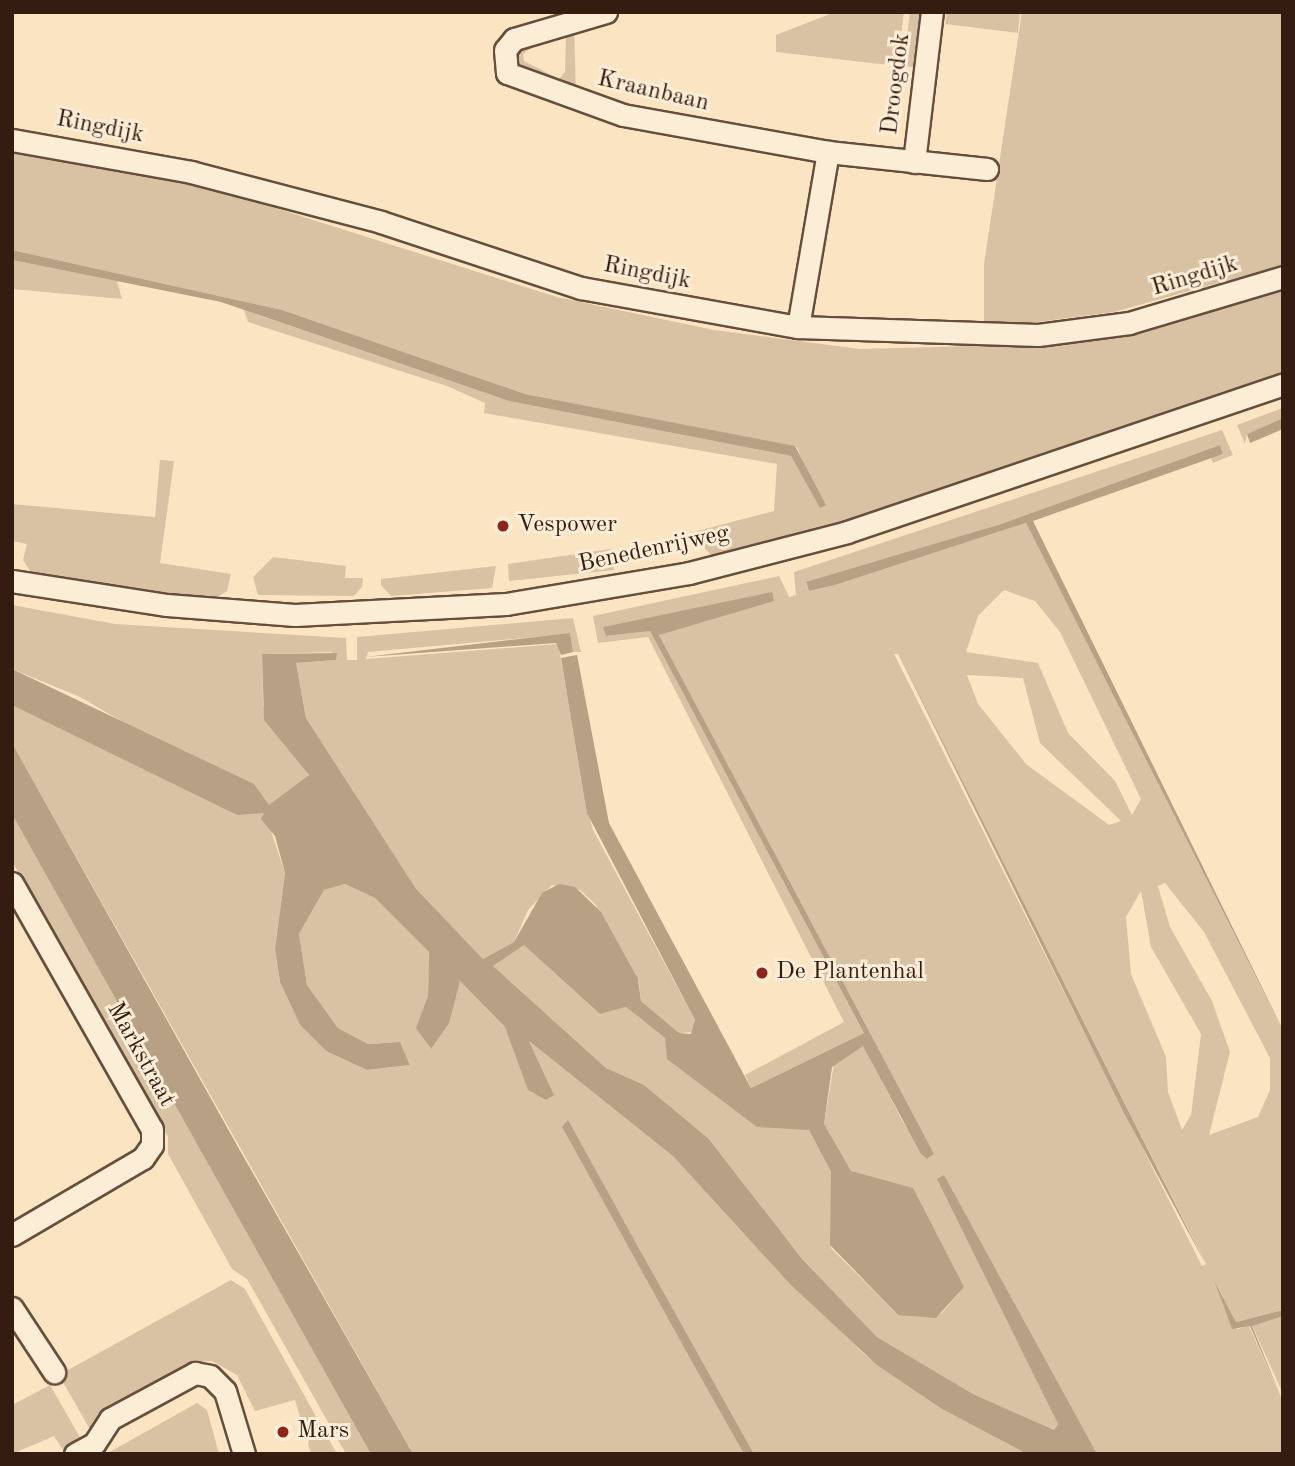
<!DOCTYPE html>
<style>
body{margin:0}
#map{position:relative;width:1295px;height:1466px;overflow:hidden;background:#fbe4c1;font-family:"Old Standard TT",serif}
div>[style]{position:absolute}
.green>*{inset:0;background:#d9c2a3}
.water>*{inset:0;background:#b8a085}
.roads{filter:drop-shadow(2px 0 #664e3c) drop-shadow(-2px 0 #664e3c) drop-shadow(0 2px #664e3c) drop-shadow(0 -2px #664e3c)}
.minor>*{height:21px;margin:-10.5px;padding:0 10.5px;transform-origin:10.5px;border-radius:10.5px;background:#fcedd7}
.dots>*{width:19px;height:19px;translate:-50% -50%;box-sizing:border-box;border:4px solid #fcedd7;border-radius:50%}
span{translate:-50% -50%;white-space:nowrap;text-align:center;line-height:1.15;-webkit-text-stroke:6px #fcedd7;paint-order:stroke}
.street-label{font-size:24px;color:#351c10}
.poi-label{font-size:24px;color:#351c10}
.left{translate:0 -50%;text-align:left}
.frame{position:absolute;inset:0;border:14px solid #351c10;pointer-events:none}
</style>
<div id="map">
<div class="green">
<i style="clip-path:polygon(835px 12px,904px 12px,897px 66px,776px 52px,776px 35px)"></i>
<i style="clip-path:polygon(910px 12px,927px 12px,918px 68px,903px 66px)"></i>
<i style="clip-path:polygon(947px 12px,1020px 12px,1018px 33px,945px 24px)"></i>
<i style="clip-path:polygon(1022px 12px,1283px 12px,1283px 265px,1114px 312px,984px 329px,984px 264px)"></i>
<i style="clip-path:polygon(evenodd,574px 26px,576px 93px,520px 74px,512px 54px,520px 41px,574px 26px,566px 37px,565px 72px,559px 79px,524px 61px,523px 54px,536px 45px,566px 37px)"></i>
<i style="clip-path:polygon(12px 151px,218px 190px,557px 297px,714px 330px,860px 349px,1042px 344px,1162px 322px,1283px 288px,1283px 373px,829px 528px,714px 558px,690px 533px,774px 511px,777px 464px,484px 413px,485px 403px,447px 386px,248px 322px,244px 310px,509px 401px,791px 456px,821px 508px,797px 447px,525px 394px,282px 310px,12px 250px)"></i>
<i style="clip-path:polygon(12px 260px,117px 281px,122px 299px,12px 289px)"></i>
<i style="clip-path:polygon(1283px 408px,1283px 418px,1247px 434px,1245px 444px,1237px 425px)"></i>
<i style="clip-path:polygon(evenodd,1222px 430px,1233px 455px,1213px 463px,1211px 458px,1223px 454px,1220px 445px,1001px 524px,806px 583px,809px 591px,835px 585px,1026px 523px,1283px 1030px,1283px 1310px,1236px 1322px,1215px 1281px,1237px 1329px,1249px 1326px,1283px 1402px,1283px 1454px,1097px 1454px,938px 1178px,1058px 1424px,1054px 1430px,973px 1394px,877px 1337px,803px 1260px,708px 1138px,644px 1085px,606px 1068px,493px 966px,524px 944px,600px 1014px,626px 1007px,666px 1039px,809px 1130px,831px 1172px,831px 1248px,898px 1315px,941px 1314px,964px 1287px,847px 1168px,824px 1124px,834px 1064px,863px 1045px,903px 1122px,928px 1158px,933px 1154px,659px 635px,771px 593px,604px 627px,606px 636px,650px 631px,864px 1033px,751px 1088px,745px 1075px,844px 1022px,648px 637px,598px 643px,593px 616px,779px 576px,789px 597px,796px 595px,794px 572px,1222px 430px,1004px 590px,1035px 601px,1060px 632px,1141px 799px,1132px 815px,1115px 781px,1068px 733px,1038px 663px,966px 652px,978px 616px,1004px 590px,1222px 430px,894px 654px,898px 654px,1206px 1264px,1202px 1266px,894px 654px,1222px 430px,967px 675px,1023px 678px,1040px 743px,1121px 821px,1109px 825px,1026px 764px,978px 704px,967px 675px,1222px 430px,1165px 883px,1204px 932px,1270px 1058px,1270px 1090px,1258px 1117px,1209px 1135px,1230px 1052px,1212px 1001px,1170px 927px,1158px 886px,1165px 883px,1222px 430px,1141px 891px,1151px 947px,1201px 1034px,1191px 1115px,1182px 1130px,1168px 1092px,1166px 1057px,1131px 974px,1126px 917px,1141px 891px)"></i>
<i style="clip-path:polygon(160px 460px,174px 461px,160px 563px,231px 574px,227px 591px,211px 601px,33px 575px,23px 560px,27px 544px,12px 541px,12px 504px,155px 517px)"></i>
<i style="clip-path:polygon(611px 549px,614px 570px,509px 581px,508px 564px)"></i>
<i style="clip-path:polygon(273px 557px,346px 566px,345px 578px,363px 578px,362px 587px,354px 596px,258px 595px,253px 577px)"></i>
<i style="clip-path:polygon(496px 566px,492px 588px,391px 596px,381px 585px,381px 579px)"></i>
<i style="clip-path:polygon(12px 605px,115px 624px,346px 638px,347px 660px,357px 660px,357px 637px,573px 618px,581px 652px,573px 652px,570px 634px,368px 652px,366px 659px,558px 644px,592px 828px,695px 1020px,694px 1032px,679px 1033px,641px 1001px,639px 982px,595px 904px,580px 890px,552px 885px,528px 910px,514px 942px,483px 959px,415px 889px,306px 718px,296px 663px,336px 660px,332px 652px,262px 654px,263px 706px,309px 776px,269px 807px,80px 697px,12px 669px)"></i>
<i style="clip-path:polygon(12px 705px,265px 813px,285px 873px,275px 949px,280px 982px,300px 1025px,326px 1051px,367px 1070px,410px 1065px,400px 1042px,368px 1044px,338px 1028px,307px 985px,299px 934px,324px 890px,345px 884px,375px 898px,429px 952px,428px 996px,419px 1024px,430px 1049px,460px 981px,505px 1027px,532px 1093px,554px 1095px,529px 1041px,674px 1157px,864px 1354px,942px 1409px,1027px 1454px,754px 1454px,626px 1225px,562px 1127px,744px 1454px,413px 1454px,22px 761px,12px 743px)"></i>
<i style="clip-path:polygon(12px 814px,259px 1248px,371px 1454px,346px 1454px,247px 1279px,232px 1269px,168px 1154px,168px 1137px,12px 861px)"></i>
<i style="clip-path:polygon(231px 1280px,245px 1289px,337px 1454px,311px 1454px,295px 1400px,255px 1411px,237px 1375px,212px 1361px,192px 1362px,98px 1414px,92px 1433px,59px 1375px)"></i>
<i style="clip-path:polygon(1283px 1316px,1283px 1394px,1252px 1325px)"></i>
<i style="clip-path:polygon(50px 1385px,81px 1439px,63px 1450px,54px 1436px,12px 1454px,12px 1405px)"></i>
<i style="clip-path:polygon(197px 1403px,207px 1410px,219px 1454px,106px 1454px)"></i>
</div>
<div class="water">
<i style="clip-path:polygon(12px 250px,282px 310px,525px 394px,795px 446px,826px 505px,820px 508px,791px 456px,509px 401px,221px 302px,12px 260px)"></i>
<i style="clip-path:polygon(1283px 418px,1283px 429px,1250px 443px,1247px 434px)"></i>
<i style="clip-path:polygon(1220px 445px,1223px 454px,1033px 521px,1283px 1030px,1026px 523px,835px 585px,809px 591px,806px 582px,1001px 524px)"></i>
<i style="clip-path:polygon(772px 592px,774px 601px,659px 635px,934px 1154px,927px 1159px,921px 1154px,863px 1046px,832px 1067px,824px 1124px,851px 1171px,913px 1188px,964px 1287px,936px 1318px,898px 1315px,830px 1245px,831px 1172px,809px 1130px,757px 1127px,667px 1059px,665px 1038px,626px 1007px,600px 1014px,524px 945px,493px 966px,606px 1068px,644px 1085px,708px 1138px,803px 1260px,877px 1337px,973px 1394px,1054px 1430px,1058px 1424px,937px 1179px,944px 1175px,1097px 1454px,1027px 1454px,942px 1409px,877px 1365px,791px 1285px,674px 1157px,529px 1041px,554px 1095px,546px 1100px,528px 1090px,505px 1027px,460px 981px,449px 1023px,431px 1049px,416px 1028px,428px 996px,429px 952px,375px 898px,345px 884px,324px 890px,299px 934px,307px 985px,338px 1028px,368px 1044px,400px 1042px,410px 1065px,367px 1070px,326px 1051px,300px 1025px,280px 982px,275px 949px,285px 873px,275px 836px,261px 819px,264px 813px,237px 815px,12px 705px,12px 669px,254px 784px,269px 805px,309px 775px,264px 720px,262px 654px,337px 653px,336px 660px,296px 663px,306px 718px,416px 889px,483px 959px,514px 942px,542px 893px,559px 884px,575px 887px,601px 912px,638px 979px,641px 1001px,679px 1033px,691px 1034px,695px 1020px,587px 813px,561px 658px,577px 655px,609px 823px,751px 1088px,864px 1033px,650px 631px,606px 636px,603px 627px)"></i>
<i style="clip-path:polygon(570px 633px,573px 652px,561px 655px,556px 643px,365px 657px)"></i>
<i style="clip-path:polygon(898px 653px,1206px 1265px,1124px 1113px)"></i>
<i style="clip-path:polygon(12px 743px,238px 1147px,413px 1454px,371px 1454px,12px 814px)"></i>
<i style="clip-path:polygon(568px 1120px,626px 1225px,754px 1454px,744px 1454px,691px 1360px,562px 1127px)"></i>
<i style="clip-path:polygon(1214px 1280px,1236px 1322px,1283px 1310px,1283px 1316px,1252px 1326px,1283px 1402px,1250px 1326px,1232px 1329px)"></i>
</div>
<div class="roads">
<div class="minor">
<i style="left:606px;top:12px;width:96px;rotate:163.6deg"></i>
<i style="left:514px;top:39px;width:14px;rotate:129deg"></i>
<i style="left:505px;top:50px;width:23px;rotate:85deg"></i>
<i style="left:507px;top:73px;width:123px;rotate:19.9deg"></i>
<i style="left:623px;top:115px;width:208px;rotate:10.2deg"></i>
<i style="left:828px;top:152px;width:160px;rotate:6.1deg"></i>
<i style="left:12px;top:140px;width:182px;rotate:10.1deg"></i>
<i style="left:191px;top:172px;width:196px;rotate:14.7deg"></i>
<i style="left:381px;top:222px;width:211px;rotate:18.3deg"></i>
<i style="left:581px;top:288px;width:220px;rotate:10.2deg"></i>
<i style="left:798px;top:327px;width:240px;rotate:1.9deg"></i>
<i style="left:1038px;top:335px;width:92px;rotate:-7.5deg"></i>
<i style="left:1129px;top:323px;width:161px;rotate:-16.6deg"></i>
<i style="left:914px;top:162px;width:151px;rotate:-83.2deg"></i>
<i style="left:798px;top:327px;width:178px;rotate:-80.3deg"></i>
<i style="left:12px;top:581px;width:157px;rotate:8.8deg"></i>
<i style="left:167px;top:605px;width:128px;rotate:4.5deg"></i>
<i style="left:295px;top:615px;width:211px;rotate:-3deg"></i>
<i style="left:506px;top:604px;width:186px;rotate:-9.6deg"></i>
<i style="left:689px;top:573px;width:163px;rotate:-14.5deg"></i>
<i style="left:847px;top:532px;width:460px;rotate:-18.7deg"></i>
<i style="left:12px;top:883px;width:283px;rotate:60.4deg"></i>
<i style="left:152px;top:1129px;width:16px;rotate:90deg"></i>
<i style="left:152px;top:1145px;width:16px;rotate:125deg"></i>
<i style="left:143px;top:1158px;width:152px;rotate:149.6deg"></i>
<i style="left:12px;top:1308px;width:77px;rotate:56.7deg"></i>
<i style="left:75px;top:1454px;width:21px;rotate:-28deg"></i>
<i style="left:94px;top:1444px;width:30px;rotate:-57deg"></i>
<i style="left:110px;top:1419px;width:97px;rotate:-28.4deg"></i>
<i style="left:195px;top:1373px;width:15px;rotate:11deg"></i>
<i style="left:210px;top:1376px;width:21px;rotate:45deg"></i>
<i style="left:225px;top:1391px;width:66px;rotate:73.2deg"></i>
</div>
</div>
<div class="dots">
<i style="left:503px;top:526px;background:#8f2418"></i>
<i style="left:762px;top:973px;background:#8f2418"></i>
<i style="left:283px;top:1432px;background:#8f2418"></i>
</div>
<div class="street-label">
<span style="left:897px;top:84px;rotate:-83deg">Droogdok</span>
<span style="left:653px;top:92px;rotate:13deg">Kraanbaan</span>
<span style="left:100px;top:128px;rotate:11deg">Ringdijk</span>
<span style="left:647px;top:274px;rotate:11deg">Ringdijk</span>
<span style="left:1195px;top:277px;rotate:-17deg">Ringdijk</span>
<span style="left:654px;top:550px;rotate:-12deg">Benedenrijweg</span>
<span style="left:140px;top:1055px;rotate:61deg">Markstraat</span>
</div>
<div class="poi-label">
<span class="left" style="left:517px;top:526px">Vespower</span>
<span class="left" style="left:776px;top:973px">De Plantenhal</span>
<span class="left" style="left:297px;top:1432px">Mars</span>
</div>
<div class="frame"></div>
</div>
